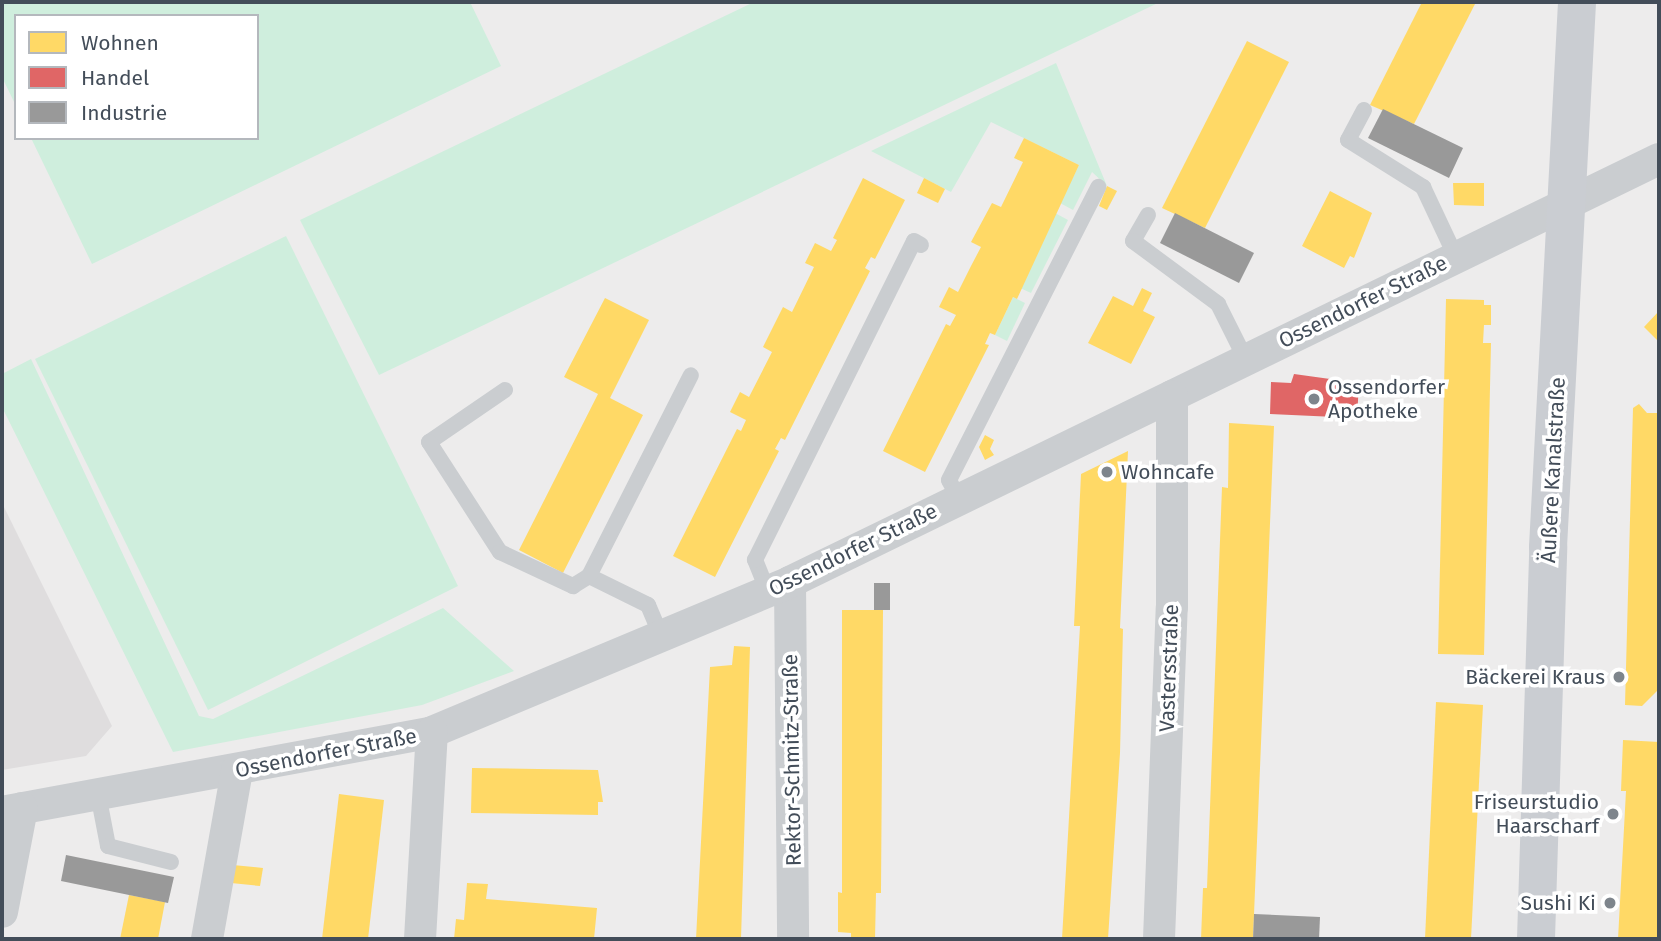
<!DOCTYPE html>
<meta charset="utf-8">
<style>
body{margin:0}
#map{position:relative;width:1661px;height:941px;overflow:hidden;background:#edecec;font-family:"Fira Sans",sans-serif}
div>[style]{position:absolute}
.education>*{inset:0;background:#dfddde}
.green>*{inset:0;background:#cfeedd}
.homes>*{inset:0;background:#ffd966}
.shops>*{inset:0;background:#e06666}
.industry>*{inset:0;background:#999}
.lane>*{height:16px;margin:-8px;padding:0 8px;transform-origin:8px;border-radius:8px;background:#cacdd0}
.street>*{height:32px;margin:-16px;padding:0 16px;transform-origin:16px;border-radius:16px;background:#cacdd0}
.secondary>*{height:38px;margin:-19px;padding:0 19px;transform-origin:19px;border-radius:19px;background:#cacdd2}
.dots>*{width:19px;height:19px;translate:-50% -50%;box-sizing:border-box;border:4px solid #fff;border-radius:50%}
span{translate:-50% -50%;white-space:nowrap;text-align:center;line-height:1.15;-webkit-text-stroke:7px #fff;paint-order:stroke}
.street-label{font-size:21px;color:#434d59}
.poi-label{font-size:21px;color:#434d59}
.left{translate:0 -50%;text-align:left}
.right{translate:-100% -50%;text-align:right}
.frame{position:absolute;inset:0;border:4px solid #434d59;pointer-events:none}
.legend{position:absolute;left:14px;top:14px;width:245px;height:126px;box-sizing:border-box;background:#fff;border:2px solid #b4b8bd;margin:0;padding:9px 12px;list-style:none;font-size:21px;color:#434d59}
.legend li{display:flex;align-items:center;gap:14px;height:35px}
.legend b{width:35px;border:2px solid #b4b8bd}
</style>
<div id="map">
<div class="education">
<i style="clip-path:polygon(2px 503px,112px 726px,86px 756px,2px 770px)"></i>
</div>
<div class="green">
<i style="clip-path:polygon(2px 2px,470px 2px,501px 66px,92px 264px,31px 138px,257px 138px,257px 16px,16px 16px,16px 106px,2px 77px)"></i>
<i style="clip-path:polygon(754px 2px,1160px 2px,379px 375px,300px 220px)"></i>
<i style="clip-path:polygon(1056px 63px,1107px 186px,1092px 172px,1073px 210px,1060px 203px,1079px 165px,991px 122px,951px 192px,871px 151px)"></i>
<i style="clip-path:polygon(1055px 213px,1068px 220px,1031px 293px,1018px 287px)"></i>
<i style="clip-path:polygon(286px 236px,458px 586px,208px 710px,35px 359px)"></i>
<i style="clip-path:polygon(1013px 297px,1025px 303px,1007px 341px,995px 335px)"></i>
<i style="clip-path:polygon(31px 359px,199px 716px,213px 719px,443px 608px,514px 671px,422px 705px,173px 752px,2px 407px,2px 374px)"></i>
</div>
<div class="homes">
<i style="clip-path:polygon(1422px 2px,1476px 2px,1414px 124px,1370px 105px)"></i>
<i style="clip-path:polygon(1247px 41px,1289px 62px,1205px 228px,1162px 208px)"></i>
<i style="clip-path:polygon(1024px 138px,1079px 165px,1017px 299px,1013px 297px,995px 335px,990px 333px,985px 344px,989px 345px,925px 472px,883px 451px,946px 324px,950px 326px,956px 315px,939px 307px,949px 287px,958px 292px,971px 266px,981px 247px,971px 242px,992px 203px,1001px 207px,1023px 162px,1014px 158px)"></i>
<i style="clip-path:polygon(863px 178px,905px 200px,875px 259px,871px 257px,865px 268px,870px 271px,785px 440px,781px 438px,775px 449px,779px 451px,715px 577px,673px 556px,737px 429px,741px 431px,746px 420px,730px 412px,740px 392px,749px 397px,772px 352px,763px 347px,783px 307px,792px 312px,814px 267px,805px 263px,815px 243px,831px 251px,837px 240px,833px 238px)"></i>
<i style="clip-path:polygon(924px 178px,945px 189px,938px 203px,917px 193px)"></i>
<i style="clip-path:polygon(1453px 183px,1484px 183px,1484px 206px,1454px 205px)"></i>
<i style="clip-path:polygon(1107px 186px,1117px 191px,1107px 210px,1099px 206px)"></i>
<i style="clip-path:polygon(1330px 191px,1372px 213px,1354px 258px,1350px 256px,1344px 268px,1302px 246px)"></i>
<i style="clip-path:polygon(1142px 288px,1152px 293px,1143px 311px,1155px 317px,1131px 364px,1088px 343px,1113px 296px,1133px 306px)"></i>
<i style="clip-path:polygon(605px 298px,649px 320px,610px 398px,643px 415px,563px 573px,519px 550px,598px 394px,564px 377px)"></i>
<i style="clip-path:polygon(1446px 299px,1484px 300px,1484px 305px,1491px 305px,1491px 325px,1484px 325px,1483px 343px,1491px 343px,1484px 655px,1438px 654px)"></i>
<i style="clip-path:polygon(1659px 311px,1659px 342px,1644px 327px)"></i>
<i style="clip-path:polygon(1639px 404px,1647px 413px,1659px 413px,1659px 689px,1642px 706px,1625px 705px,1633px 408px)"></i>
<i style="clip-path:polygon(1229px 423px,1274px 426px,1253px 939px,1201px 939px,1203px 888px,1207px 888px,1222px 487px,1228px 488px)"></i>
<i style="clip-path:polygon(985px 435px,994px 440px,990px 449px,994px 455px,985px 460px,979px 447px)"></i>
<i style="clip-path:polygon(1128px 451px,1120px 628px,1123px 629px,1120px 753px,1108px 939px,1062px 939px,1080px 626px,1074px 626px,1081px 474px)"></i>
<i style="clip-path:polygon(842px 610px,883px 610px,881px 893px,876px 893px,875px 939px,851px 939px,851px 933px,838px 932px,838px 892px,842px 893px)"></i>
<i style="clip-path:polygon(734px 646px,750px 647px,741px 939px,696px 939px,710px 667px,732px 665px)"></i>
<i style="clip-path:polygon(1436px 702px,1483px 705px,1471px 939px,1425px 939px)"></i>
<i style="clip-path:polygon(1623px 740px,1659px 742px,1659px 939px,1618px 939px,1626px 791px,1621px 791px)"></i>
<i style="clip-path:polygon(472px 768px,598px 770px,603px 802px,598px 802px,598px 815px,471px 813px)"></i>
<i style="clip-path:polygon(339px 794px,384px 800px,368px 939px,322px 939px)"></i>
<i style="clip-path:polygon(233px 865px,263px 868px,260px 886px,231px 883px)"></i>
<i style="clip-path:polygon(467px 883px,488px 884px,486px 899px,597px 908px,594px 939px,454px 939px,456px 919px,464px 920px)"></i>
<i style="clip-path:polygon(129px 895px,165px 902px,158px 939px,120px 939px)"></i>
</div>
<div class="shops">
<i style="clip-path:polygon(1294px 374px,1359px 383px,1357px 418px,1270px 414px,1271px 382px,1291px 383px)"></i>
</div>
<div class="industry">
<i style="clip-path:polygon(1383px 109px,1463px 148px,1449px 178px,1368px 138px)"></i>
<i style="clip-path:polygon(1175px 213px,1254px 253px,1239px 283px,1160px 243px)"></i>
<i style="clip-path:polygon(874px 583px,890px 583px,890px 610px,874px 610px)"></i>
<i style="clip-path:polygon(66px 855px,174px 877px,168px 903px,61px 881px)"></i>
<i style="clip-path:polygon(1254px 914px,1320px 917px,1319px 939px,1253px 939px)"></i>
</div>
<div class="lane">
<i style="left:1364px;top:110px;width:34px;rotate:118deg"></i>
<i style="left:1348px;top:140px;width:89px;rotate:32.1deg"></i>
<i style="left:1423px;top:187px;width:77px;rotate:64.8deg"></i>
<i style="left:1148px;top:215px;width:30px;rotate:120deg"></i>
<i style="left:1133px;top:241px;width:106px;rotate:36.5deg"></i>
<i style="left:1218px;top:304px;width:63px;rotate:63.4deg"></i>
<i style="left:505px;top:390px;width:92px;rotate:145.6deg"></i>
<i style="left:429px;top:442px;width:131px;rotate:57.2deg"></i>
<i style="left:500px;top:552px;width:81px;rotate:25deg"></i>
<i style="left:573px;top:586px;width:19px;rotate:-32deg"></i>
<i style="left:959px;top:499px;width:21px;rotate:-118deg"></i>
<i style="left:949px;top:480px;width:329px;rotate:-63deg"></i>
<i style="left:768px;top:592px;width:35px;rotate:-112deg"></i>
<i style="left:755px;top:560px;width:356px;rotate:-63.5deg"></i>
<i style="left:914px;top:241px;width:8px;rotate:30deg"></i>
<i style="left:662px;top:638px;width:36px;rotate:-113deg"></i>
<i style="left:648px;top:605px;width:66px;rotate:-153.8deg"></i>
<i style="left:589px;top:576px;width:225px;rotate:-63.1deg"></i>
<i style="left:98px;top:794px;width:53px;rotate:79.1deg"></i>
<i style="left:108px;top:846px;width:65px;rotate:14.3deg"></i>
</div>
<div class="street">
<i style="left:790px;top:582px;width:357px;rotate:89.5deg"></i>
<i style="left:2px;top:812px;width:437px;rotate:-10.5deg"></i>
<i style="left:432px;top:732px;width:388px;rotate:-22.7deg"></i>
<i style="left:790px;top:582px;width:966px;rotate:-25.96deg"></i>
<i style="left:2px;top:912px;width:106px;rotate:-79.1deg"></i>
<i style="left:207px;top:939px;width:172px;rotate:-79.9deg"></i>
<i style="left:420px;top:939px;width:207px;rotate:-86.7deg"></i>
<i style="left:1159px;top:939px;width:332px;rotate:-87.8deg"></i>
<i style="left:1172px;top:607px;width:211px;rotate:-90deg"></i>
</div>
<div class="secondary">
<i style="left:1536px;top:939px;width:392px;rotate:-88.2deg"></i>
<i style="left:1548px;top:547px;width:546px;rotate:-86.95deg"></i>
</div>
<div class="dots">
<i style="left:1314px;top:399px;background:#7e858c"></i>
<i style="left:1107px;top:472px;background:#7e858c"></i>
<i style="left:1619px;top:677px;background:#7e858c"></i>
<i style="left:1613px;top:814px;background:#7e858c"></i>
<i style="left:1610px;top:903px;background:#7e858c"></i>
</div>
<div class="street-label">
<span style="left:1363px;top:302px;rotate:-26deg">Ossendorfer Straße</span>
<span style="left:1553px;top:470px;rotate:-87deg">Äußere Kanalstraße</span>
<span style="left:853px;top:550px;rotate:-26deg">Ossendorfer Straße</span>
<span style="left:1169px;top:668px;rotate:-88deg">Vastersstraße</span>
<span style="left:326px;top:753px;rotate:-11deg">Ossendorfer Straße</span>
<span style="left:792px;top:760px;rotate:-91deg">Rektor-Schmitz-Straße</span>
</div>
<div class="poi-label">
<span class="left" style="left:1328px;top:399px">Ossendorfer<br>Apotheke</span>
<span class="left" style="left:1121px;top:472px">Wohncafe</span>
<span class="right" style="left:1605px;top:677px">Bäckerei Kraus</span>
<span class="right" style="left:1599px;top:814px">Friseurstudio<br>Haarscharf</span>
<span class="right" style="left:1596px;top:903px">Sushi Ki</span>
</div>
<div class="frame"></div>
<ul class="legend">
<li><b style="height:19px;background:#ffd966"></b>Wohnen</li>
<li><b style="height:19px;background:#e06666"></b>Handel</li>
<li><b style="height:19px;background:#999"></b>Industrie</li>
</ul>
</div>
